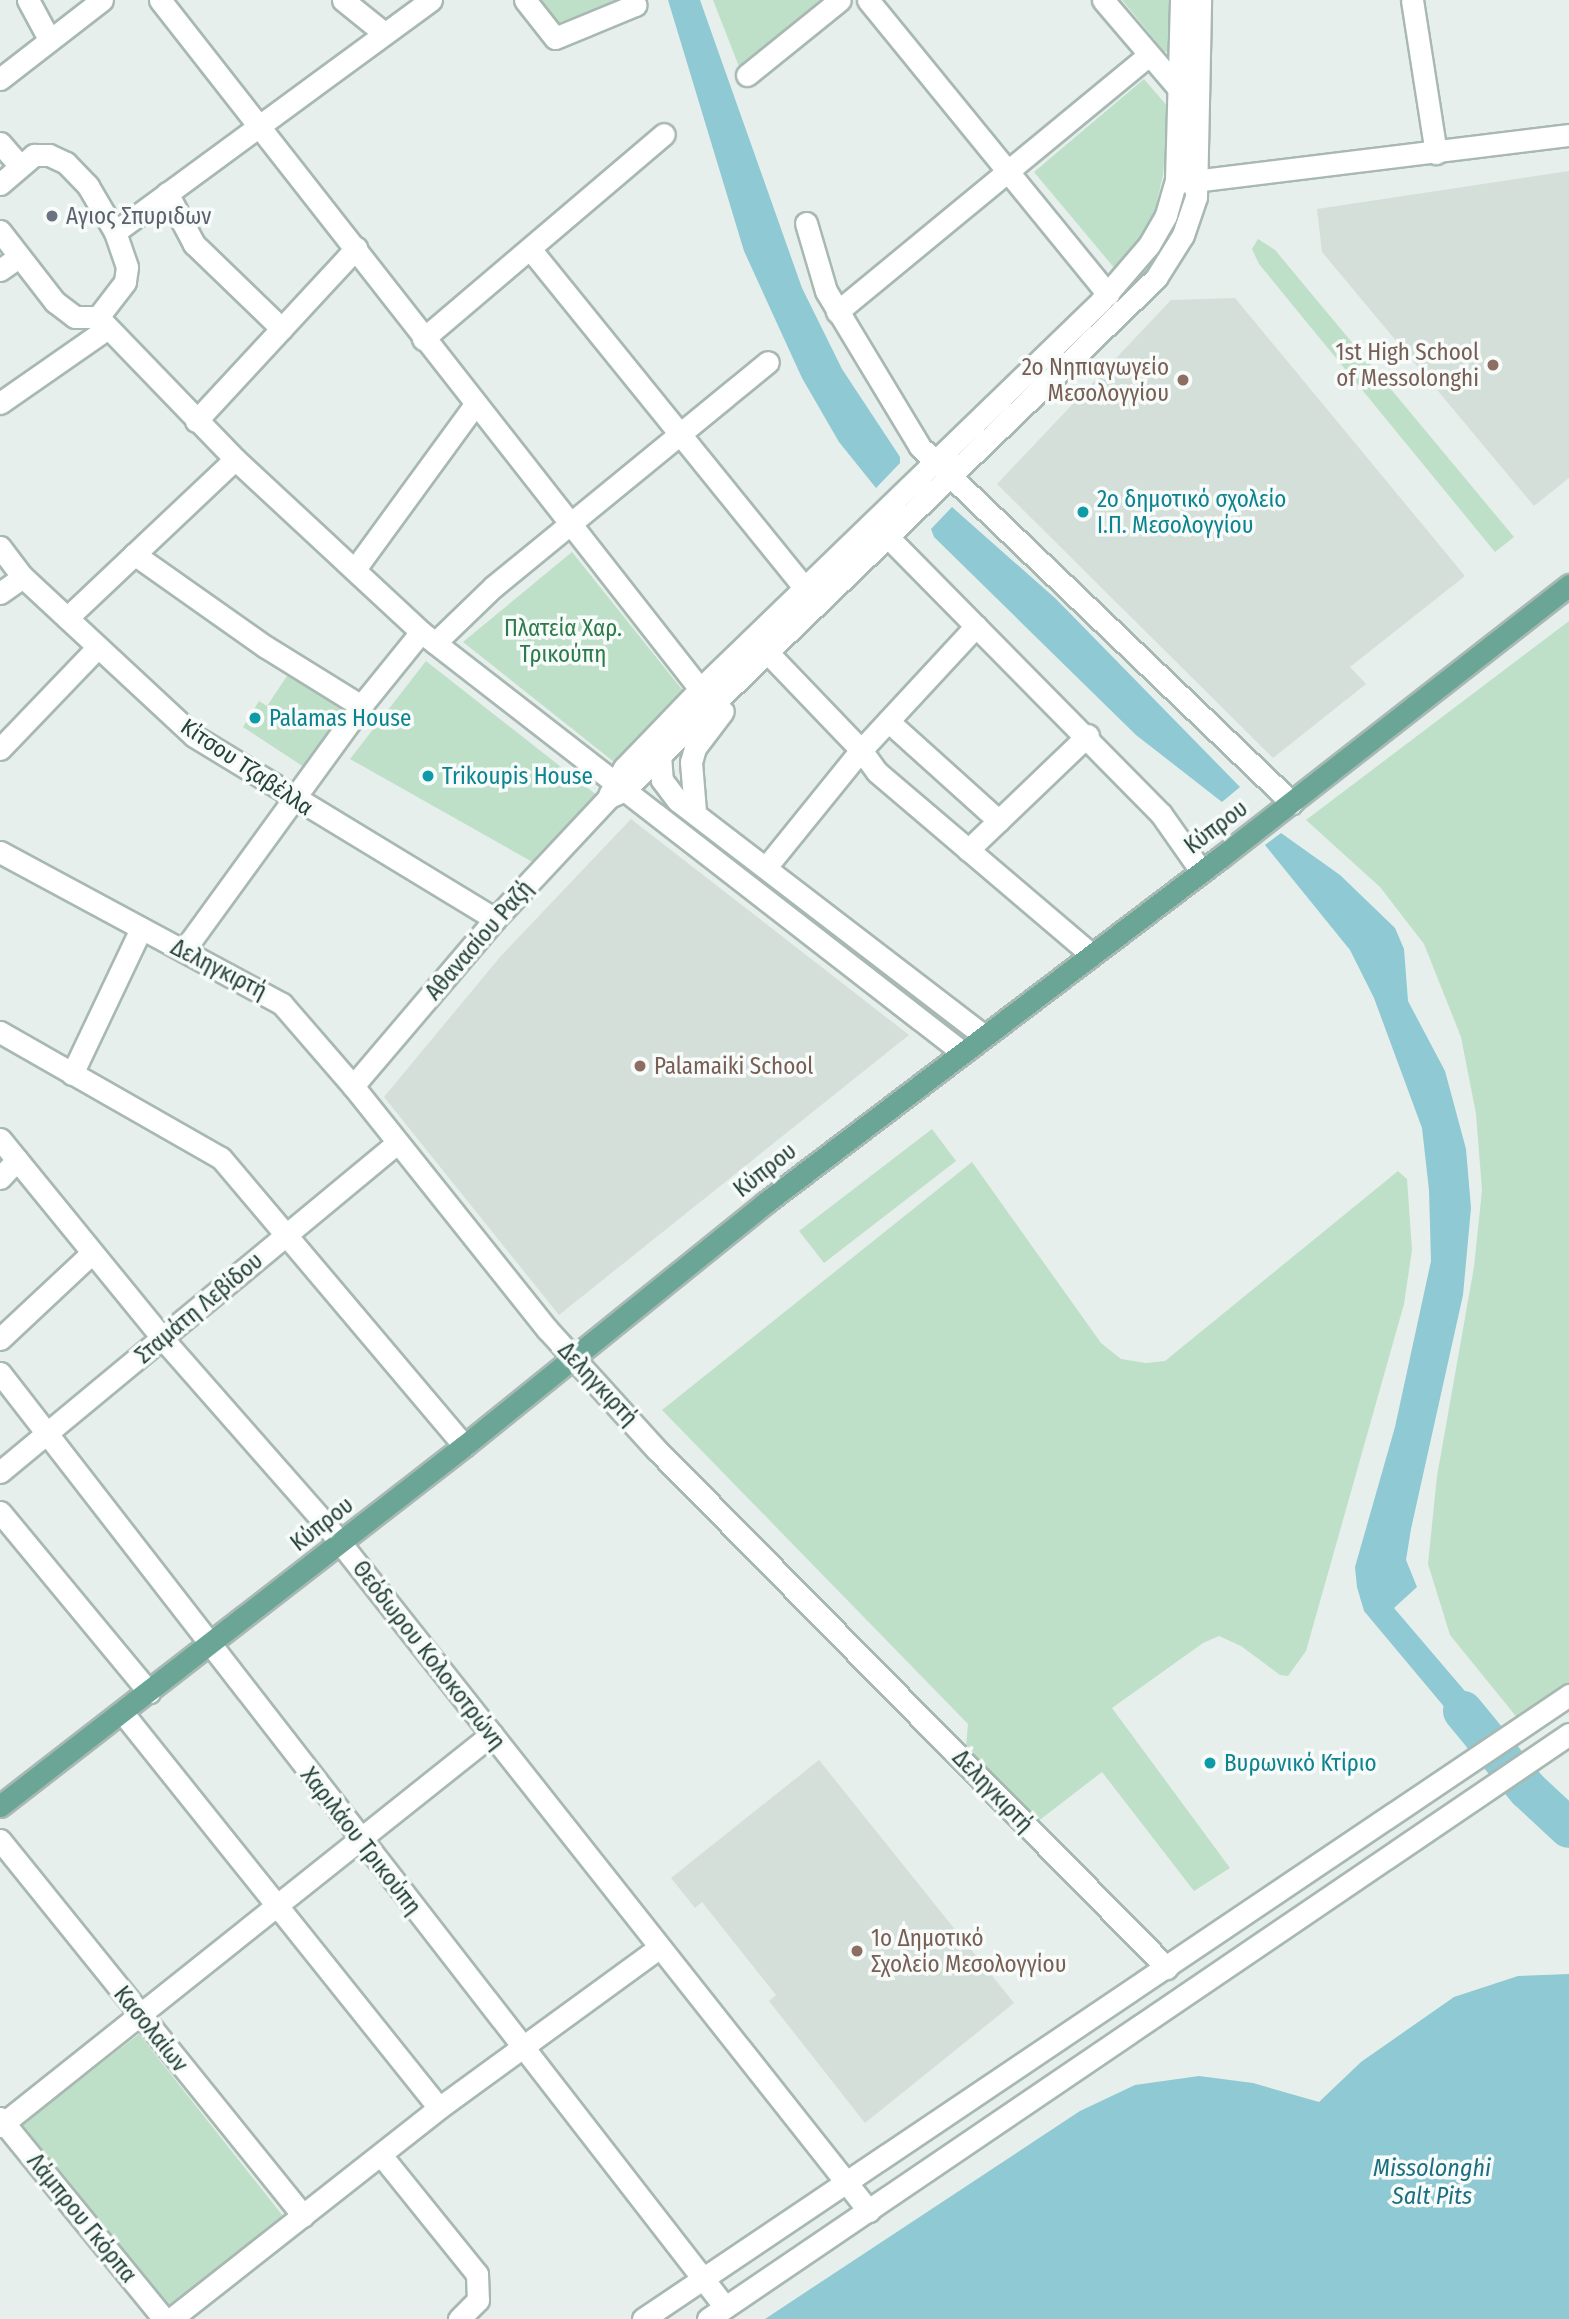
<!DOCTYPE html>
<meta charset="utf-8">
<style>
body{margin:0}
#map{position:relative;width:1569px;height:2319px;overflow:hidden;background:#e6efeb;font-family:"Fira Sans Condensed",sans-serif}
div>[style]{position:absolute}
.built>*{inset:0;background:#d4dfda}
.green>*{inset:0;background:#bfe0c8}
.water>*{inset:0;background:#8ec9d4}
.river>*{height:40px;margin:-20px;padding:0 20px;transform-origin:20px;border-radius:20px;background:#8ec9d4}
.roads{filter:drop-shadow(2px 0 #a8b8b2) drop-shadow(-2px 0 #a8b8b2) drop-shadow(0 2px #a8b8b2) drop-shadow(0 -2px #a8b8b2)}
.minor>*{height:21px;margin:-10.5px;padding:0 10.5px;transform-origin:10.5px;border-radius:10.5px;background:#fff}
.major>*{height:21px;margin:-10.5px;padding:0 10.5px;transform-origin:10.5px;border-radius:10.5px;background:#6aa596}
.dots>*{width:19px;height:19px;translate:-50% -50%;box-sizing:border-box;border:4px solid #f7fbf9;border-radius:50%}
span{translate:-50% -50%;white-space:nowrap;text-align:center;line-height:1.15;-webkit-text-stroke:7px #f7fbf9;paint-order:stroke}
.worship-label{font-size:23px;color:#5b616d}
.left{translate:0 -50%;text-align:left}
.education-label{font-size:23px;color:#785e54}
.right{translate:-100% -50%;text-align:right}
.culture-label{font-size:23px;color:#0d838f}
.park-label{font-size:23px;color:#2d7a4b}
.street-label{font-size:23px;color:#24423a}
.water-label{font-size:24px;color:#1c6f80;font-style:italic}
</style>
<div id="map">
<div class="built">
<i style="clip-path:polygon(1569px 171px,1569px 478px,1534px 506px,1322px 252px,1317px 209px)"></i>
<i style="clip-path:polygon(1235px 298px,1465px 576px,1350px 667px,1366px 684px,1273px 758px,997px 484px,1171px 300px)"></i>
<i style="clip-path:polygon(631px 819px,909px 1035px,559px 1315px,384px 1097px,500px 957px)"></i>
<i style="clip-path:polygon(819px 1760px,1014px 2003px,865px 2123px,769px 2001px,776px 1995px,702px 1902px,695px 1908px,671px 1878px)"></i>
</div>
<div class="green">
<i style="clip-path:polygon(536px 0,623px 0,555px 24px)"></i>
<i style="clip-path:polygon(713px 0,827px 0,740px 69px)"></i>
<i style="clip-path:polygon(1122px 0,1171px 0,1170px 53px,1164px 51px)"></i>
<i style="clip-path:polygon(1144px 79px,1169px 108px,1163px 175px,1151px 228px,1116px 270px,1034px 172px)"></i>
<i style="clip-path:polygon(1258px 239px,1275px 250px,1514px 537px,1495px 552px,1259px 264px,1252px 249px)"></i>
<i style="clip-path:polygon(572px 552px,684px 692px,614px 762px,463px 642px)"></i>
<i style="clip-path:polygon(1569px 621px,1569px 1683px,1519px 1720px,1450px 1635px,1428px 1564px,1437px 1476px,1474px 1267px,1482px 1190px,1476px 1114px,1461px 1037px,1424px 944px,1380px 887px,1306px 820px)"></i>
<i style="clip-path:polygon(426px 661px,598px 796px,536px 864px,350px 759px)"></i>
<i style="clip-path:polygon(291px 670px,352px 711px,307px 769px,243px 727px,259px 701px,267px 706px)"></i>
<i style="clip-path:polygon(932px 1129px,956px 1161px,824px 1263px,799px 1231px)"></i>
<i style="clip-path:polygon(972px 1162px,1101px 1343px,1121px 1359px,1146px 1363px,1165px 1361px,1398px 1171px,1407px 1179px,1412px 1250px,1404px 1304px,1306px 1651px,1288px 1676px,1280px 1675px,1241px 1646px,1219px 1636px,1203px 1643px,1112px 1708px,1230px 1868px,1194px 1891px,1102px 1772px,1037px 1822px,966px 1746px,968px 1724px,662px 1410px)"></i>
<i style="clip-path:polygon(139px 2034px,283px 2216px,168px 2306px,22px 2125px)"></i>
</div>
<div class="water">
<i style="clip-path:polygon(668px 0,700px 0,802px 288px,842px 369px,900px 457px,900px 463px,876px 488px,839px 442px,802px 378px,744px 251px)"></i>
<i style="clip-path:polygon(952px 507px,1056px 599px,1240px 787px,1222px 802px,1136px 735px,934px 537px,931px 529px)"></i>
<i style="clip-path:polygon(1281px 833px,1340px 875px,1395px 928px,1404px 949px,1408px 1001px,1445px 1071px,1466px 1149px,1471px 1208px,1463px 1295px,1411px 1529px,1406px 1560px,1417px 1587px,1394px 1608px,1493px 1724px,1493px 1736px,1481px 1744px,1472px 1740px,1364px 1611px,1357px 1587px,1355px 1567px,1395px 1427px,1431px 1261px,1429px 1190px,1422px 1128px,1374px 998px,1350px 950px,1265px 845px)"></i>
<i style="clip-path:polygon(1542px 1786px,1569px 1810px,1569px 1846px,1518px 1803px)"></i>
<i style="clip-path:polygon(1569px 1974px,1569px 2319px,765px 2319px,1080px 2111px,1135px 2085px,1199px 2076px,1253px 2083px,1319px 2102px,1361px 2062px,1454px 1997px,1518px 1976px)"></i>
</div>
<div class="river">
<i style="left:1463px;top:1711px;width:101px;rotate:50.6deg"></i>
<i style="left:1527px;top:1789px;width:57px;rotate:42.9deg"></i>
</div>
<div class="roads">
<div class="minor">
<i style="left:28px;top:0;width:44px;rotate:61.7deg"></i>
<i style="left:160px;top:0;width:875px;rotate:51.91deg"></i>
<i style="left:343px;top:0;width:53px;rotate:38.8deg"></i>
<i style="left:525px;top:0;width:48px;rotate:51.7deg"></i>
<i style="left:555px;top:38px;width:87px;rotate:-22.4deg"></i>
<i style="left:635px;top:5px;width:5px;rotate:-112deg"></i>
<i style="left:868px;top:0;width:380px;rotate:50.8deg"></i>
<i style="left:1103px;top:0;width:117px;rotate:49.5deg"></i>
<i style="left:1412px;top:0;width:155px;rotate:81.1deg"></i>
<i style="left:747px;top:75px;width:119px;rotate:-38.9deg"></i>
<i style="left:0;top:79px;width:129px;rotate:-37.8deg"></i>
<i style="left:0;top:143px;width:29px;rotate:49deg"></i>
<i style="left:1186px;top:182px;width:386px;rotate:-7deg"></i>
<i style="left:0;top:184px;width:45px;rotate:-40.5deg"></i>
<i style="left:34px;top:155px;width:15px"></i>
<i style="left:49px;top:155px;width:19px;rotate:25deg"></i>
<i style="left:66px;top:163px;width:32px;rotate:46deg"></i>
<i style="left:88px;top:186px;width:53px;rotate:59.6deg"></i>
<i style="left:115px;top:232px;width:37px;rotate:71deg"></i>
<i style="left:127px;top:267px;width:15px;rotate:98deg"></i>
<i style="left:125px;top:282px;width:44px;rotate:127.6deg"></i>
<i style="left:98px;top:317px;width:23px;rotate:180deg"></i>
<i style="left:75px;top:317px;width:25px;rotate:-143deg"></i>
<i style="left:55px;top:302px;width:90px;rotate:-127.8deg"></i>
<i style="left:167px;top:193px;width:58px;rotate:62.1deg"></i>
<i style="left:194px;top:244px;width:122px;rotate:44deg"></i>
<i style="left:806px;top:223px;width:71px;rotate:73.6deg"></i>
<i style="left:826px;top:291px;width:182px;rotate:58.9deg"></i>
<i style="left:920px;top:447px;width:515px;rotate:43.74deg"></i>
<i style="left:115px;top:232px;width:392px;rotate:-36.3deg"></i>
<i style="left:531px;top:250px;width:437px;rotate:51deg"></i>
<i style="left:0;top:270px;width:21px;rotate:-35deg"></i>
<i style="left:837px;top:312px;width:404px;rotate:-39.5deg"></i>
<i style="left:98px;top:317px;width:197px;rotate:46deg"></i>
<i style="left:235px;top:459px;width:254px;rotate:42.9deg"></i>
<i style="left:421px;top:632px;width:685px;rotate:37.82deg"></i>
<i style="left:423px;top:339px;width:316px;rotate:-40.4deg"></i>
<i style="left:0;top:403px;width:131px;rotate:-34.8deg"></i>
<i style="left:196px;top:421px;width:236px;rotate:-47.2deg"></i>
<i style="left:880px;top:529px;width:400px;rotate:45.4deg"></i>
<i style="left:1161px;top:814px;width:70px;rotate:54.9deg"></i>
<i style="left:0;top:547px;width:38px;rotate:53deg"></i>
<i style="left:23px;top:577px;width:233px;rotate:42.9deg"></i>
<i style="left:194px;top:736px;width:352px;rotate:31.3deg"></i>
<i style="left:134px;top:554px;width:161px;rotate:35.2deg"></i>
<i style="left:266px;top:647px;width:112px;rotate:31.8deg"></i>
<i style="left:355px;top:569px;width:205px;rotate:-53.9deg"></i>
<i style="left:0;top:593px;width:28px;rotate:-35deg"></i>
<i style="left:67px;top:618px;width:231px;rotate:-43.4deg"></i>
<i style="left:976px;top:626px;width:169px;rotate:132.8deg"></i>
<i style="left:861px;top:750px;width:27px;rotate:54deg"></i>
<i style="left:877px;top:772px;width:280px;rotate:40.4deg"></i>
<i style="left:435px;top:643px;width:81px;rotate:-44deg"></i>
<i style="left:493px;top:587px;width:355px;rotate:-39.3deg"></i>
<i style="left:888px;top:721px;width:149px;rotate:42deg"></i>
<i style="left:0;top:749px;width:140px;rotate:-46.2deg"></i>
<i style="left:660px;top:754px;width:26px;rotate:86deg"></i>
<i style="left:662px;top:780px;width:26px;rotate:53deg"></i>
<i style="left:678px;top:801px;width:384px;rotate:37.5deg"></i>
<i style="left:609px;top:795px;width:31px;rotate:-61deg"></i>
<i style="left:624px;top:768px;width:110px;rotate:-46.1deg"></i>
<i style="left:700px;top:689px;width:557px;rotate:-44.05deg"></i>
<i style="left:1100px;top:302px;width:75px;rotate:-49.3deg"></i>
<i style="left:1149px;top:245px;width:34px;rotate:-60deg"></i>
<i style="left:1166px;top:215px;width:36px;rotate:-74deg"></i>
<i style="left:1176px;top:180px;width:180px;rotate:-88.4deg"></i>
<i style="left:695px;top:811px;width:49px;rotate:-94.7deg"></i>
<i style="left:691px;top:762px;width:15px;rotate:-74deg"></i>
<i style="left:695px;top:748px;width:46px;rotate:-52.9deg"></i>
<i style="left:968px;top:850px;width:166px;rotate:-43.8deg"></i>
<i style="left:0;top:852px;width:320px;rotate:28.3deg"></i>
<i style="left:282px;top:1004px;width:108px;rotate:49.1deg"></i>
<i style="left:353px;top:1086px;width:312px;rotate:51.4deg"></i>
<i style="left:548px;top:1330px;width:162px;rotate:47.8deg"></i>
<i style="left:657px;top:1450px;width:727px;rotate:45.45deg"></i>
<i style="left:767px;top:866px;width:149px;rotate:-51deg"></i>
<i style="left:861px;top:750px;width:134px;rotate:-133.8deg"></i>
<i style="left:184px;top:950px;width:301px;rotate:-54deg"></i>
<i style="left:361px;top:706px;width:95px;rotate:-51deg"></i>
<i style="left:0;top:1032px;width:254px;rotate:29.7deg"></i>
<i style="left:221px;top:1158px;width:377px;rotate:49.8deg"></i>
<i style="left:72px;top:1074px;width:161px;rotate:-64.6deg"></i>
<i style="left:353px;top:1086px;width:219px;rotate:-49.6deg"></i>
<i style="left:495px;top:919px;width:167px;rotate:-46.9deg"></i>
<i style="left:609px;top:797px;width:15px;rotate:-23deg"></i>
<i style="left:623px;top:791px;width:740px;rotate:-43.9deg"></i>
<i style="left:1156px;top:278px;width:51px;rotate:-57.9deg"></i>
<i style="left:1183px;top:235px;width:40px;rotate:-71.1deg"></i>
<i style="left:1196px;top:197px;width:197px;rotate:-88.8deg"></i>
<i style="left:0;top:1139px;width:258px;rotate:50.8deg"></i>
<i style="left:163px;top:1339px;width:242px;rotate:48.7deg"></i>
<i style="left:323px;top:1521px;width:880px;rotate:51.65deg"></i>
<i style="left:0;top:1178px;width:25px;rotate:-47deg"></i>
<i style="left:0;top:1339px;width:126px;rotate:-43.1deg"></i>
<i style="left:0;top:1373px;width:1182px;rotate:52.18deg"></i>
<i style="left:0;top:1472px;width:516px;rotate:-39.65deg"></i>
<i style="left:0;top:1512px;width:234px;rotate:50.4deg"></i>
<i style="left:122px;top:1712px;width:507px;rotate:51.32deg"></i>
<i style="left:0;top:1840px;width:483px;rotate:51.1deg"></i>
<i style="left:0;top:2118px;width:259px;rotate:50.8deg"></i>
<i style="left:0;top:2126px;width:629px;rotate:-38.55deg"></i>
<i style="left:381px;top:2155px;width:153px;rotate:51.1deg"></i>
<i style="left:477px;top:2274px;width:26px;rotate:88deg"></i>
<i style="left:478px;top:2300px;width:27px;rotate:135deg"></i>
<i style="left:171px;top:2319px;width:341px;rotate:-38.2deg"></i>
<i style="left:439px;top:2108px;width:273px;rotate:-36.1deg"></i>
<i style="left:643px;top:2319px;width:1117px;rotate:-33.97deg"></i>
<i style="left:708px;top:2319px;width:1041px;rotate:-34.19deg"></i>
</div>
<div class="major">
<i style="left:0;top:1806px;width:587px;rotate:-37.81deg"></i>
<i style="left:464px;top:1446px;width:387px;rotate:-38.9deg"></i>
<i style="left:765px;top:1203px;width:572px;rotate:-37.19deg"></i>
<i style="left:1221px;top:857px;width:442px;rotate:-38deg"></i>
</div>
</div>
<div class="dots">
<i style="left:52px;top:216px;background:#6b7280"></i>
<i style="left:1493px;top:365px;background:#8d6e63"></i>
<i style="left:1183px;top:380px;background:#8d6e63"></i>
<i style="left:1083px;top:512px;background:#0f9aa8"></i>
<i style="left:255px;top:718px;background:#0f9aa8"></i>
<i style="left:428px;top:776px;background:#0f9aa8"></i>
<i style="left:640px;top:1066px;background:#8d6e63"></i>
<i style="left:1210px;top:1763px;background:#0f9aa8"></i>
<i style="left:857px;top:1951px;background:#8d6e63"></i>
</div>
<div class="worship-label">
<span class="left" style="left:66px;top:216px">Αγιος Σπυριδων</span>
</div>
<div class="education-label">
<span class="right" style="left:1479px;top:365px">1st High School<br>of Messolonghi</span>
<span class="right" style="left:1169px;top:380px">2ο Νηπιαγωγείο<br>Μεσολογγίου</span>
<span class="left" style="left:654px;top:1066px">Palamaiki School</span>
<span class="left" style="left:871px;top:1951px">1ο Δημοτικό<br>Σχολείο Μεσολογγίου</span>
</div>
<div class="culture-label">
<span class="left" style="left:1097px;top:512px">2ο δημοτικό σχολείο<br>Ι.Π. Μεσολογγίου</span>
<span class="left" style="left:269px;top:718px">Palamas House</span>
<span class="left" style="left:442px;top:776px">Trikoupis House</span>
<span class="left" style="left:1224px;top:1763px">Βυρωνικό Κτίριο</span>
</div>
<div class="park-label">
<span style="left:563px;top:641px">Πλατεία Χαρ.<br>Τρικούπη</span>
</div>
<div class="street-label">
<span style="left:247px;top:767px;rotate:34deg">Κίτσου Τζαβέλλα</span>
<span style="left:1216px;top:827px;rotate:-37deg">Κύπρου</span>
<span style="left:479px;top:940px;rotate:-49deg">Αθανασίου Ραζή</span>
<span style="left:219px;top:969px;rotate:27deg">Δεληγκιρτή</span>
<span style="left:765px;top:1170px;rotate:-38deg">Κύπρου</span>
<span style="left:199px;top:1308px;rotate:-40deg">Σταμάτη Λεβίδου</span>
<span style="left:598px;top:1384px;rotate:47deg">Δεληγκιρτή</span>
<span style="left:322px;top:1524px;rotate:-38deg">Κύπρου</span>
<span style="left:429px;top:1655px;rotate:52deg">Θεόδωρου Κολοκοτρώνη</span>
<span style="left:993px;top:1791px;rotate:46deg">Δεληγκιρτή</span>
<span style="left:361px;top:1841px;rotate:52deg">Χαριλάου Τρικούπη</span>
<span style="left:151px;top:2029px;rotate:51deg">Κασολαίων</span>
<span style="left:82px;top:2218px;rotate:51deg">Λάμπρου Γκόρπα</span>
</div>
<div class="water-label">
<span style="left:1432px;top:2183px">Missolonghi<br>Salt Pits</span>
</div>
</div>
